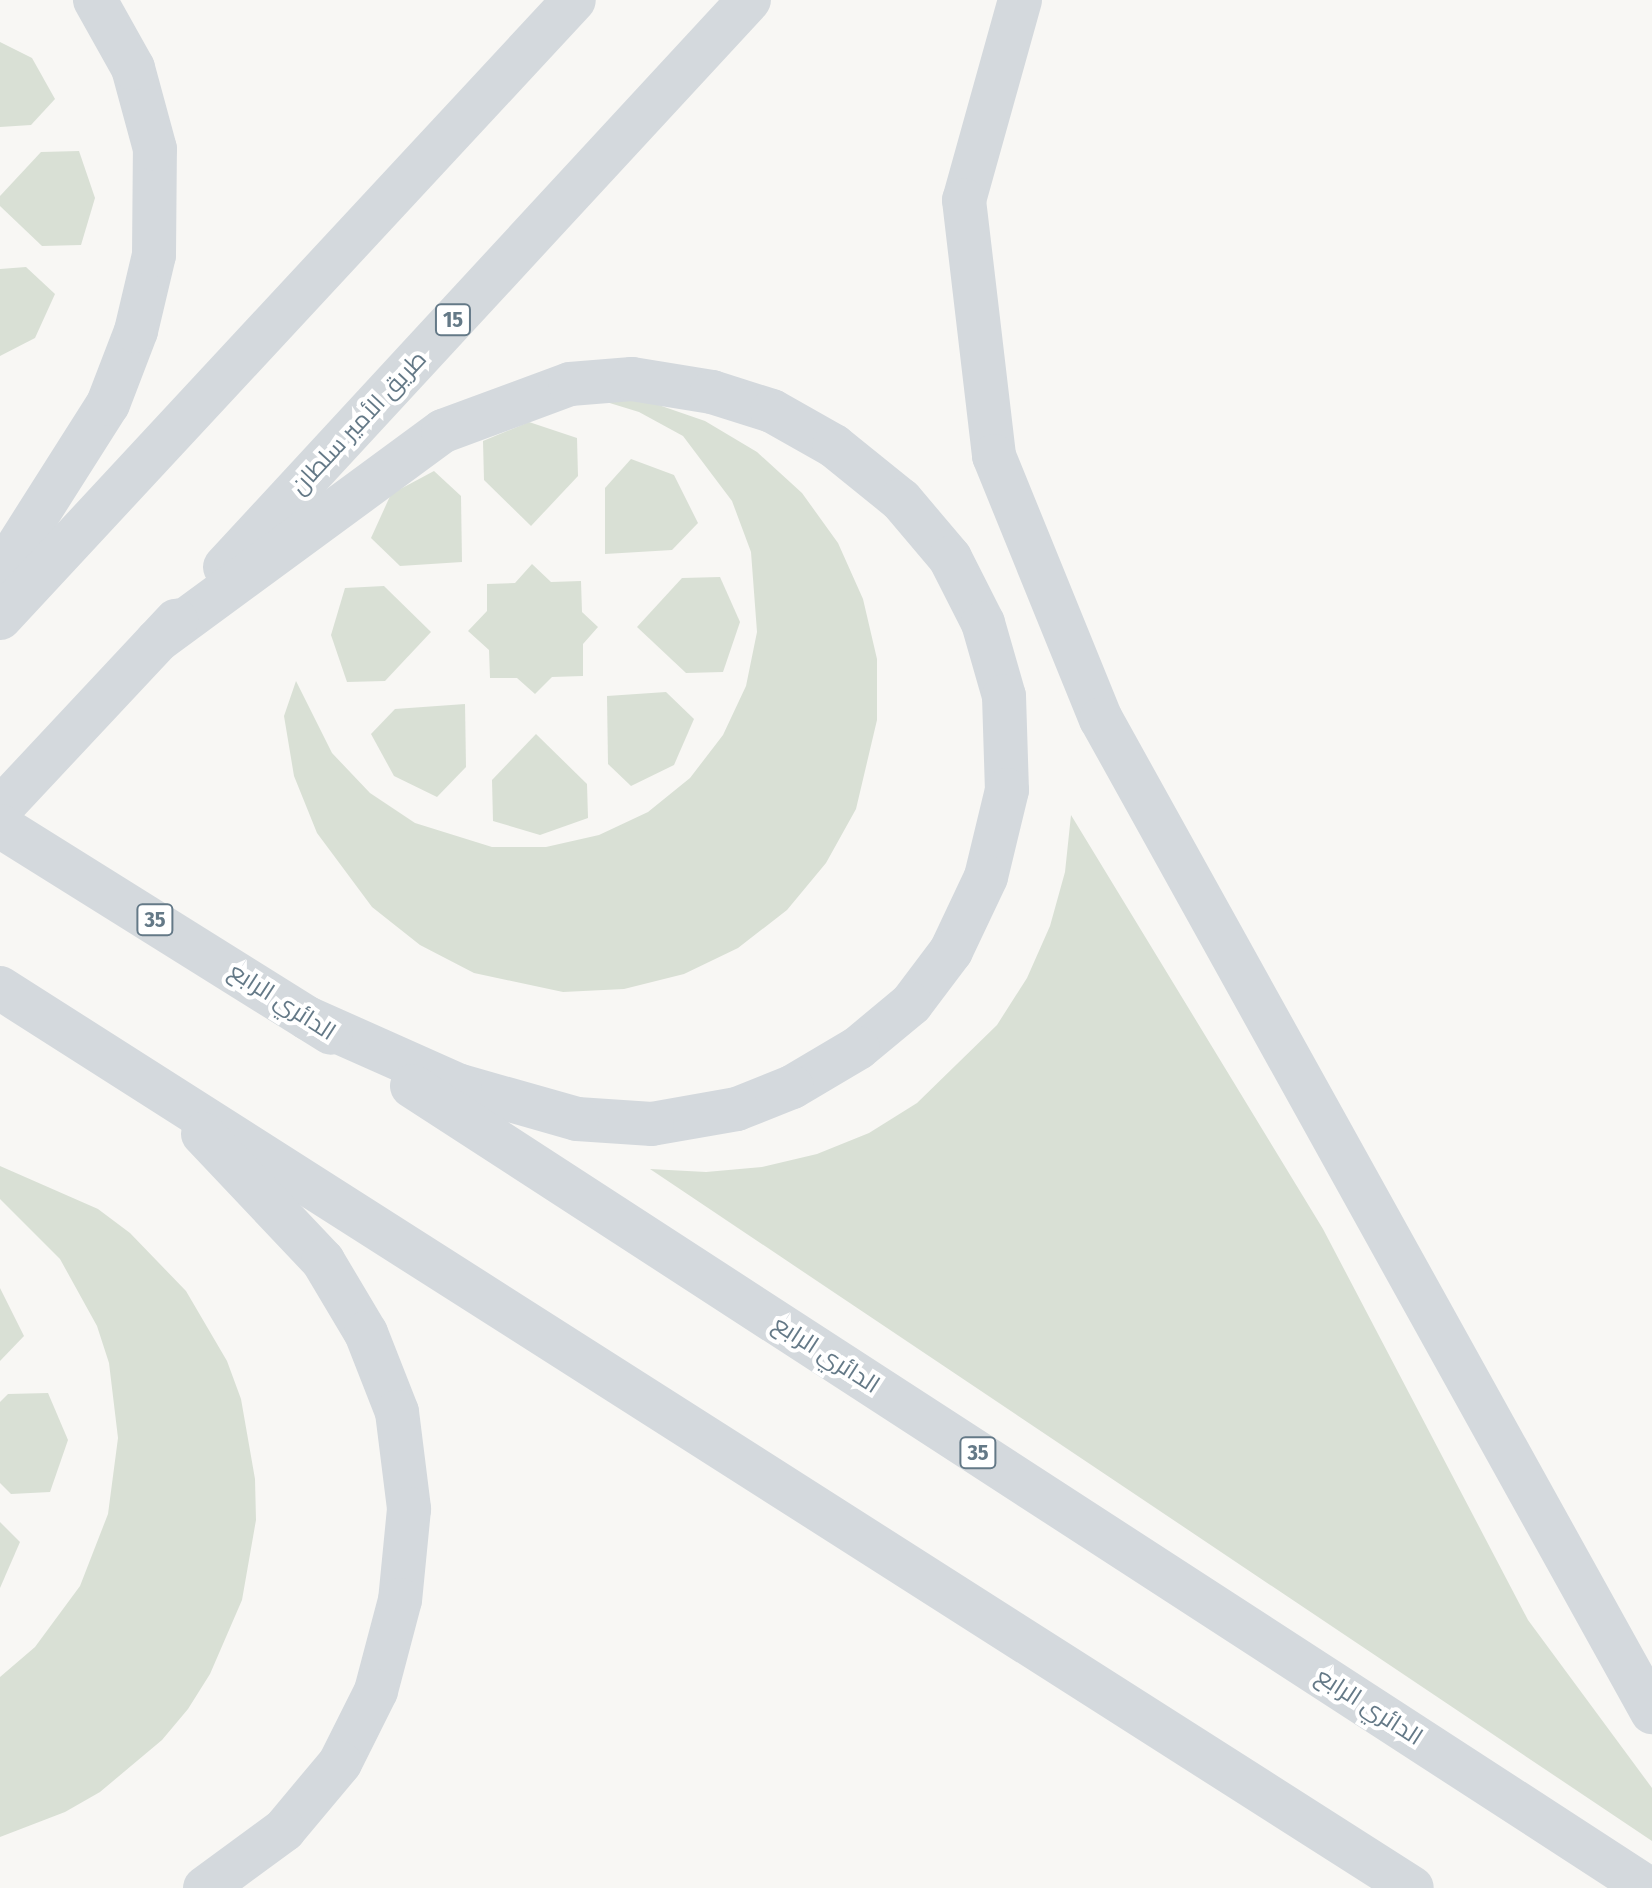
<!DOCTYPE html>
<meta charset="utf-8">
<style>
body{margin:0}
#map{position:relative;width:1652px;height:1888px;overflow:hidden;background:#f8f7f4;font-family:"Fira Sans Condensed",Cairo,sans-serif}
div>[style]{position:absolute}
.green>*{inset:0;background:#d9e0d5}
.highway>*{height:44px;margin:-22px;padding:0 22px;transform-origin:22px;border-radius:22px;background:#d4d9dd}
span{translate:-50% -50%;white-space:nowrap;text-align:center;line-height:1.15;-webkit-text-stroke:8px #fff;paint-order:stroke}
.shield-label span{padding:2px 6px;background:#fff;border:2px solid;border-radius:6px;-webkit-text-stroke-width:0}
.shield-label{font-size:22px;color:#647987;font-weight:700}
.street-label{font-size:24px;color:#647987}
</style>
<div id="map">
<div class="green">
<i style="clip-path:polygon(0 42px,32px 58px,55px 99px,31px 125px,0 127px)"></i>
<i style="clip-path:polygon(79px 151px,95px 198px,81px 245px,42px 246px,0 206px,0 196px,41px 152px)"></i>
<i style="clip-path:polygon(26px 267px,55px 294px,35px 338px,0 356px,0 269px)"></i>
<i style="clip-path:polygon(590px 397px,647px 401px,705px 421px,757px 452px,802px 493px,838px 543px,863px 599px,877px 659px,877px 720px,856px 809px,826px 863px,787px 910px,738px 948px,684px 974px,624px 989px,563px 992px,474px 973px,420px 945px,372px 907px,317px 833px,294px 776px,284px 716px,296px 681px,332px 753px,370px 793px,415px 823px,492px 847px,546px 847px,599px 835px,648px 812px,690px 778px,723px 735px,746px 686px,757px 632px,751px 552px,732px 501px,683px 436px,639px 412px)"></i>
<i style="clip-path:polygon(529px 422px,577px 438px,578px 476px,531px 526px,484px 480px,483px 441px)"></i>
<i style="clip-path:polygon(631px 459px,674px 475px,698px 523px,672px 550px,605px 554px,605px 488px)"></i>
<i style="clip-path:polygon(434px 471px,461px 496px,462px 562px,400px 566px,371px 538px,391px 494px)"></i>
<i style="clip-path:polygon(532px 564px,551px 582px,581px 581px,582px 612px,598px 627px,583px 644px,583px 676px,552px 677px,535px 694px,517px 678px,490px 678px,489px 650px,468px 631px,487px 611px,487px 584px,515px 583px)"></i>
<i style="clip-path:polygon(720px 577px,740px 622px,723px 672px,686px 673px,637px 627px,682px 578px)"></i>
<i style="clip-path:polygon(384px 586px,431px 632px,385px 681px,347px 682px,331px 635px,345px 588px)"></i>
<i style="clip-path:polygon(666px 692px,694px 719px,674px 765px,631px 786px,608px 764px,607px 696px)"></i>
<i style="clip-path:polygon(465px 704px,466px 767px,437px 797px,394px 776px,371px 734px,395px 709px)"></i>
<i style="clip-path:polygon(536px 734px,587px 784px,588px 818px,540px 835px,493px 821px,492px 780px)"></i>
<i style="clip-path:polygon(1071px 815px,1323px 1229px,1528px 1620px,1652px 1788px,1652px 1841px,650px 1169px,706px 1172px,762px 1167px,817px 1154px,869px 1133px,917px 1103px,997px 1025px,1027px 978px,1050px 926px,1065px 872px)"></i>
<i style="clip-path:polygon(0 1166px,98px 1209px,130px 1233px,186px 1291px,227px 1361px,241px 1399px,255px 1479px,256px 1520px,242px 1600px,210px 1674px,188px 1709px,162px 1740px,100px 1792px,65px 1812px,0 1837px,0 1677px,35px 1647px,80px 1586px,108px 1514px,118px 1438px,109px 1363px,97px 1326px,60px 1259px,0 1199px)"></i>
<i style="clip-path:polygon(0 1288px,24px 1336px,0 1361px)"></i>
<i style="clip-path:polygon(48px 1393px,68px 1440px,50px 1492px,11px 1494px,0 1483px,0 1402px,8px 1394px)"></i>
<i style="clip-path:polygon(0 1522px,20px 1542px,0 1588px)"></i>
</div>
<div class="highway">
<i style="left:1020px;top:0;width:208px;rotate:105.6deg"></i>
<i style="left:964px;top:200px;width:258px;rotate:83.3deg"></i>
<i style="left:994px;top:456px;width:284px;rotate:67.9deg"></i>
<i style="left:1101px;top:719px;width:1136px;rotate:60.97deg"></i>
<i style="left:225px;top:567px;width:772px;rotate:-47.26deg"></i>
<i style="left:0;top:574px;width:201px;rotate:-57.6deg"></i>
<i style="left:108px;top:404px;width:78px;rotate:-69deg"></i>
<i style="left:136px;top:331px;width:78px;rotate:-76.7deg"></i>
<i style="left:154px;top:255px;width:106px;rotate:-89.5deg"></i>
<i style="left:155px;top:149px;width:84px;rotate:-105.2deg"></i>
<i style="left:133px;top:68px;width:78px;rotate:-119.2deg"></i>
<i style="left:0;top:618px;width:843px;rotate:-47.11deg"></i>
<i style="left:157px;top:641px;width:355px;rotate:-36.3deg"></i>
<i style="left:443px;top:431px;width:135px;rotate:-20.3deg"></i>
<i style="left:570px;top:384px;width:62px;rotate:-4.6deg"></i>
<i style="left:632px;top:379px;width:81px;rotate:9.2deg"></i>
<i style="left:712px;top:392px;width:63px;rotate:17.6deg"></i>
<i style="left:772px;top:411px;width:71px;rotate:29.4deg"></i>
<i style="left:834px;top:446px;width:86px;rotate:38.9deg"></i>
<i style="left:901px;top:500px;width:76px;rotate:49.8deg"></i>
<i style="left:950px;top:558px;width:73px;rotate:63.1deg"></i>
<i style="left:983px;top:623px;width:76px;rotate:74deg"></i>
<i style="left:1004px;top:696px;width:94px;rotate:88.2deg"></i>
<i style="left:1007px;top:790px;width:89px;rotate:103.6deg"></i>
<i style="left:986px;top:877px;width:82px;rotate:115.3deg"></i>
<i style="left:951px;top:951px;width:66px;rotate:127deg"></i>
<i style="left:911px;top:1004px;width:69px;rotate:140.3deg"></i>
<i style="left:858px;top:1048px;width:77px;rotate:149.4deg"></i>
<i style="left:792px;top:1087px;width:59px;rotate:158.2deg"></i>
<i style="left:737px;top:1109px;width:86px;rotate:170deg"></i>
<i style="left:652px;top:1124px;width:75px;rotate:-176.2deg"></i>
<i style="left:577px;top:1119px;width:122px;rotate:-164.2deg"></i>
<i style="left:460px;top:1086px;width:167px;rotate:-156deg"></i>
<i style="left:0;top:809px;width:258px;rotate:-46.9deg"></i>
<i style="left:0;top:826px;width:390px;rotate:32deg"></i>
<i style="left:0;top:988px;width:1674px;rotate:32.51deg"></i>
<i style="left:412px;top:1086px;width:1473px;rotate:32.98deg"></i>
<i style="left:203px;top:1134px;width:175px;rotate:46.6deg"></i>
<i style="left:323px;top:1261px;width:84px;rotate:59.2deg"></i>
<i style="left:366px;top:1333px;width:85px;rotate:68.6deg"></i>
<i style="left:397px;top:1412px;width:98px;rotate:82.9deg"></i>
<i style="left:409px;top:1509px;width:91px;rotate:95.6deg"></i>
<i style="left:400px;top:1600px;width:94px;rotate:104.8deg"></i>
<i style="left:376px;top:1691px;width:80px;rotate:116.6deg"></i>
<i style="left:340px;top:1763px;width:87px;rotate:129.9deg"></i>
<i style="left:284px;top:1830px;width:98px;rotate:143.7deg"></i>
</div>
<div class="shield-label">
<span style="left:453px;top:320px">15</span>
<span style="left:155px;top:920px">35</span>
<span style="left:978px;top:1453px">35</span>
</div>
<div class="street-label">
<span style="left:359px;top:423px;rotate:-47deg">طريق الأمير سلطان</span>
<span style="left:282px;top:1002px;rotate:33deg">الدائري الرابع</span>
<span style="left:826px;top:1355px;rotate:33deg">الدائري الرابع</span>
<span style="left:1369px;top:1707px;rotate:33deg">الدائري الرابع</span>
</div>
</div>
